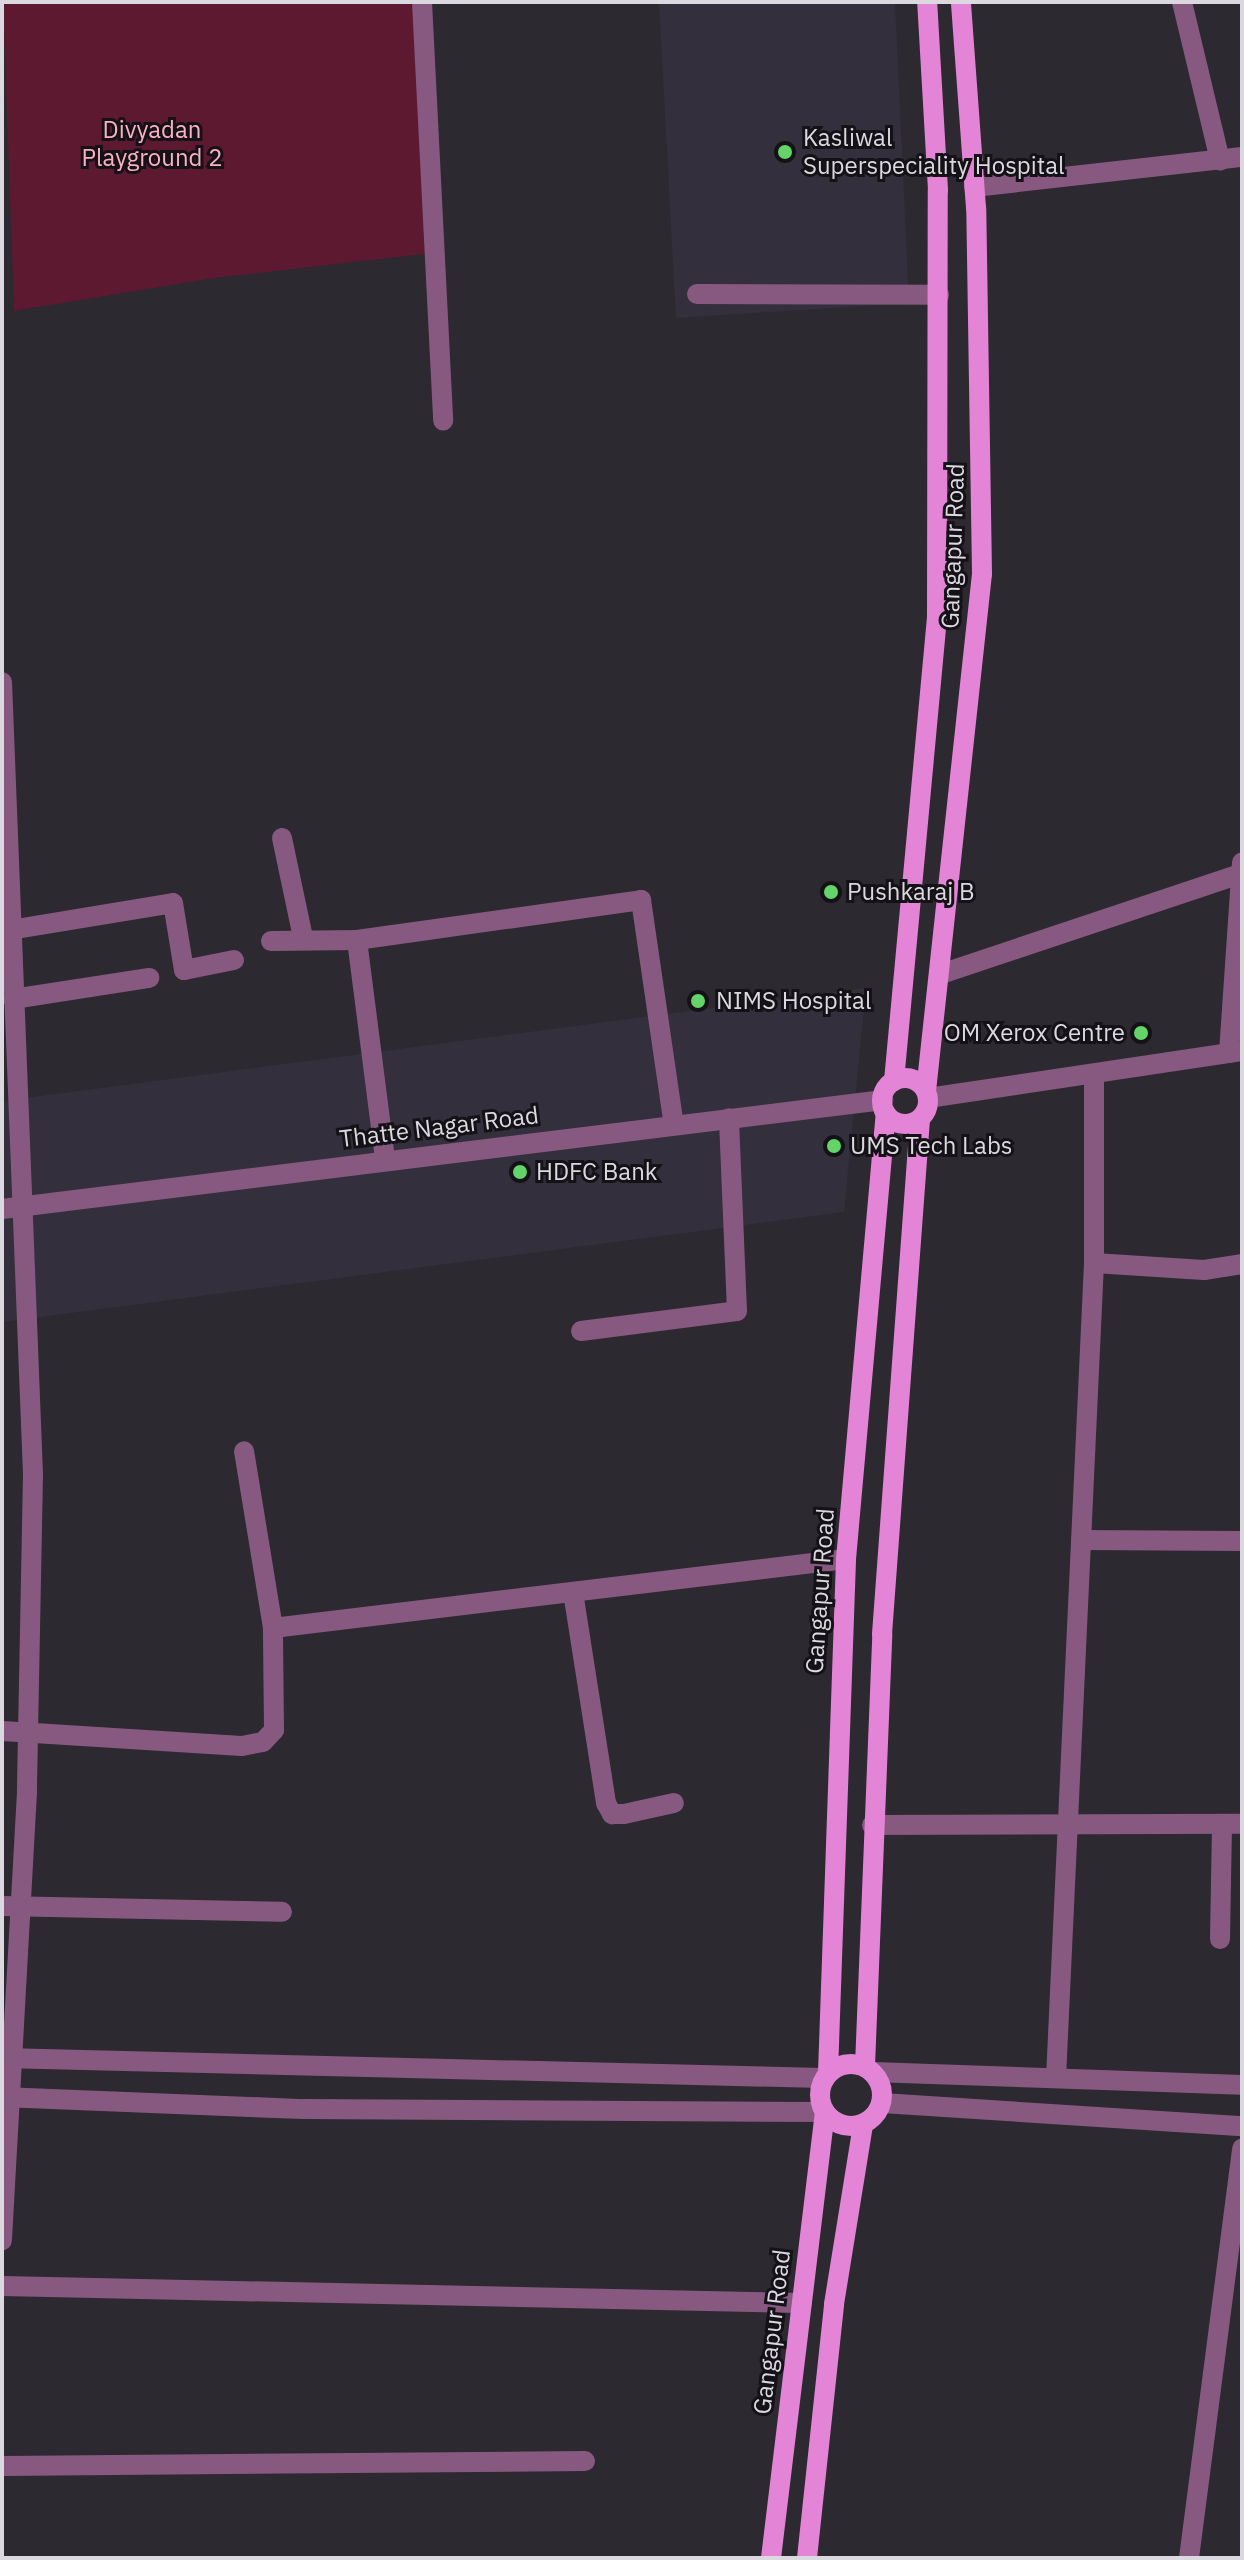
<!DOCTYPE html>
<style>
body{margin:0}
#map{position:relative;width:1244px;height:2560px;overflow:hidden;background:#2c2931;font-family:"IBM Plex Sans",sans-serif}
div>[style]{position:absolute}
.built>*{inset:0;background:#342f3d}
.green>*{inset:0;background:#5c1930}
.minor>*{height:20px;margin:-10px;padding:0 10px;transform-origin:10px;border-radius:10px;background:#875980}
.major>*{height:20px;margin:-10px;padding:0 10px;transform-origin:10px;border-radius:10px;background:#e384d6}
.major>.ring{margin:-10px;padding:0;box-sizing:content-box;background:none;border:20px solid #e384d6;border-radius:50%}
.dots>*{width:22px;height:22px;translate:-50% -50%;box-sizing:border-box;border:4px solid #141216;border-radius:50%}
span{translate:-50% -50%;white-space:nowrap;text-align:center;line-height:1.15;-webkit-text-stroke:6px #141216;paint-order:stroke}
.park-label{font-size:24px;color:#fbafc1}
.poi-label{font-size:24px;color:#dbd9df}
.left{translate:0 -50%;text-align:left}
.right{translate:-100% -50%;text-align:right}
.street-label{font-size:24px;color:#dbd9df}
.frame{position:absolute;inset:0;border:4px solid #dbd9df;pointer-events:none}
</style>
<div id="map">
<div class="built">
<i style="clip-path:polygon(659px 2px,895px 2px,909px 303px,676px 318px)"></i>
<i style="clip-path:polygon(866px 988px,844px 1212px,2px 1322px,2px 1101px)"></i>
</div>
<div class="green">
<i style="clip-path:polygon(3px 2px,413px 2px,432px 253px,214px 278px,14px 311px)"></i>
</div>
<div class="minor">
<i style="left:422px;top:2px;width:419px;rotate:87.1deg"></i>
<i style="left:1182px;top:2px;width:163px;rotate:76.5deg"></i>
<i style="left:974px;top:187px;width:270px;rotate:-6.4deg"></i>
<i style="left:697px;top:294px;width:242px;rotate:0.2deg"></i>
<i style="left:2px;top:682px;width:793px;rotate:87.76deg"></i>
<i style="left:33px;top:1474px;width:318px;rotate:91.1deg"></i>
<i style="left:27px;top:1792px;width:449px;rotate:93.2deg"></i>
<i style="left:282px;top:838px;width:102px;rotate:78.1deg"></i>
<i style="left:10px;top:930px;width:165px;rotate:-9.4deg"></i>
<i style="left:173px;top:903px;width:68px;rotate:80.7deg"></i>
<i style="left:184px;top:970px;width:51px;rotate:-11.3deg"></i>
<i style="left:357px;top:940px;width:222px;rotate:82.7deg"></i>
<i style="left:271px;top:941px;width:86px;rotate:-0.7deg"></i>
<i style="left:357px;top:940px;width:287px;rotate:-8deg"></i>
<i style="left:641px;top:900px;width:227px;rotate:81.7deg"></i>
<i style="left:941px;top:974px;width:317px;rotate:-18.5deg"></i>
<i style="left:13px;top:999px;width:138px;rotate:-8.8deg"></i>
<i style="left:1229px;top:1053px;width:191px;rotate:-86.1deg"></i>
<i style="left:1094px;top:1075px;width:188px;rotate:90deg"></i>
<i style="left:1094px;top:1263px;width:110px;rotate:3.6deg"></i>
<i style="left:1204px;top:1270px;width:38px;rotate:-9deg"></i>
<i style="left:928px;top:1098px;width:317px;rotate:-8.5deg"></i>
<i style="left:2px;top:1209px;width:888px;rotate:-7.05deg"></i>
<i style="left:581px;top:1331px;width:157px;rotate:-7.3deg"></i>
<i style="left:737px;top:1311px;width:193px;rotate:-92.4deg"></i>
<i style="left:1081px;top:1540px;width:161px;rotate:0.4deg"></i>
<i style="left:573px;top:1592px;width:214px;rotate:81.1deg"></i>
<i style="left:606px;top:1803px;width:13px;rotate:61deg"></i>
<i style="left:612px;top:1814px;width:12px"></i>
<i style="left:624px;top:1814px;width:51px;rotate:-12.4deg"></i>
<i style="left:273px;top:1628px;width:577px;rotate:-6.87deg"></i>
<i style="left:2px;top:1731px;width:240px;rotate:3.6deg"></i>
<i style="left:242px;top:1746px;width:21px;rotate:-11deg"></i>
<i style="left:263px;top:1742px;width:16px;rotate:-47deg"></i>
<i style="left:274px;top:1730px;width:102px;rotate:-90.6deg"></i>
<i style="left:273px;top:1628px;width:179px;rotate:-99.3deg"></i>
<i style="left:872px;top:1825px;width:370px;rotate:-0.2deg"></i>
<i style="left:2px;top:1906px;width:280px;rotate:1.2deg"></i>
<i style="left:1220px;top:1939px;width:115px;rotate:-89deg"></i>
<i style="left:2px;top:2058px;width:821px;rotate:1.4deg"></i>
<i style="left:873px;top:2072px;width:369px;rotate:2deg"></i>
<i style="left:1056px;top:2078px;width:816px;rotate:-87.33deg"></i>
<i style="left:2px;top:2097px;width:302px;rotate:2.3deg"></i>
<i style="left:304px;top:2109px;width:521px;rotate:0.33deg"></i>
<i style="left:882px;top:2103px;width:361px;rotate:3.7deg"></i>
<i style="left:2px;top:2286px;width:800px;rotate:1.22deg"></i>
<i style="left:2px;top:2466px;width:583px;rotate:-0.49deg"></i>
<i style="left:1189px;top:2558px;width:413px;rotate:-82.6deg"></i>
</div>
<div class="major">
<i class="ring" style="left:882px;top:1078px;width:26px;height:26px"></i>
<i style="left:894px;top:1081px;width:465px;rotate:-84.7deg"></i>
<i style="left:937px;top:618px;width:428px;rotate:-89.9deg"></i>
<i style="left:938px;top:190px;width:188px;rotate:-93.3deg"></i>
<i style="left:926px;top:1091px;width:520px;rotate:-83.82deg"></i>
<i style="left:982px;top:574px;width:366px;rotate:-90.9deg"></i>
<i style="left:976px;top:208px;width:207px;rotate:-94.2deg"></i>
<i class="ring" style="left:820px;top:2064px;width:42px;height:42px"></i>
<i style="left:865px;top:2066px;width:432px;rotate:-87.7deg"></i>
<i style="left:882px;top:1634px;width:516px;rotate:-85.78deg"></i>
<i style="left:828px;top:2073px;width:514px;rotate:-87.99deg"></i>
<i style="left:846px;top:1559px;width:447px;rotate:-84.9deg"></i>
<i style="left:771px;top:2558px;width:449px;rotate:-83.1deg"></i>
<i style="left:807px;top:2558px;width:255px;rotate:-83.9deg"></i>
<i style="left:834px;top:2304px;width:182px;rotate:-80.8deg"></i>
</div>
<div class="dots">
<i style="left:785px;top:152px;background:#62d469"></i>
<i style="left:831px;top:892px;background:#62d469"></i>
<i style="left:698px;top:1001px;background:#62d469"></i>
<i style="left:1141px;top:1033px;background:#62d469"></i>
<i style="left:834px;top:1146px;background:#62d469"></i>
<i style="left:520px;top:1172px;background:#62d469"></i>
</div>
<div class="park-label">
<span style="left:152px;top:144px">Divyadan<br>Playground 2</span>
</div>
<div class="poi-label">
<span class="left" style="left:803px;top:152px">Kasliwal<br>Superspeciality Hospital</span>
<span class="left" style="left:847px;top:892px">Pushkaraj B</span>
<span class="left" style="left:716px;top:1001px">NIMS Hospital</span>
<span class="right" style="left:1125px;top:1033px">OM Xerox Centre</span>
<span class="left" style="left:850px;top:1146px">UMS Tech Labs</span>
<span class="left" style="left:536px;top:1172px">HDFC Bank</span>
</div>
<div class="street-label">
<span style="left:953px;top:546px;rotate:-88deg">Gangapur Road</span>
<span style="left:439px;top:1127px;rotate:-7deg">Thatte Nagar Road</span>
<span style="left:820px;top:1591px;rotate:-86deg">Gangapur Road</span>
<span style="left:772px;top:2332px;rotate:-83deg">Gangapur Road</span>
</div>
<div class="frame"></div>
</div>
